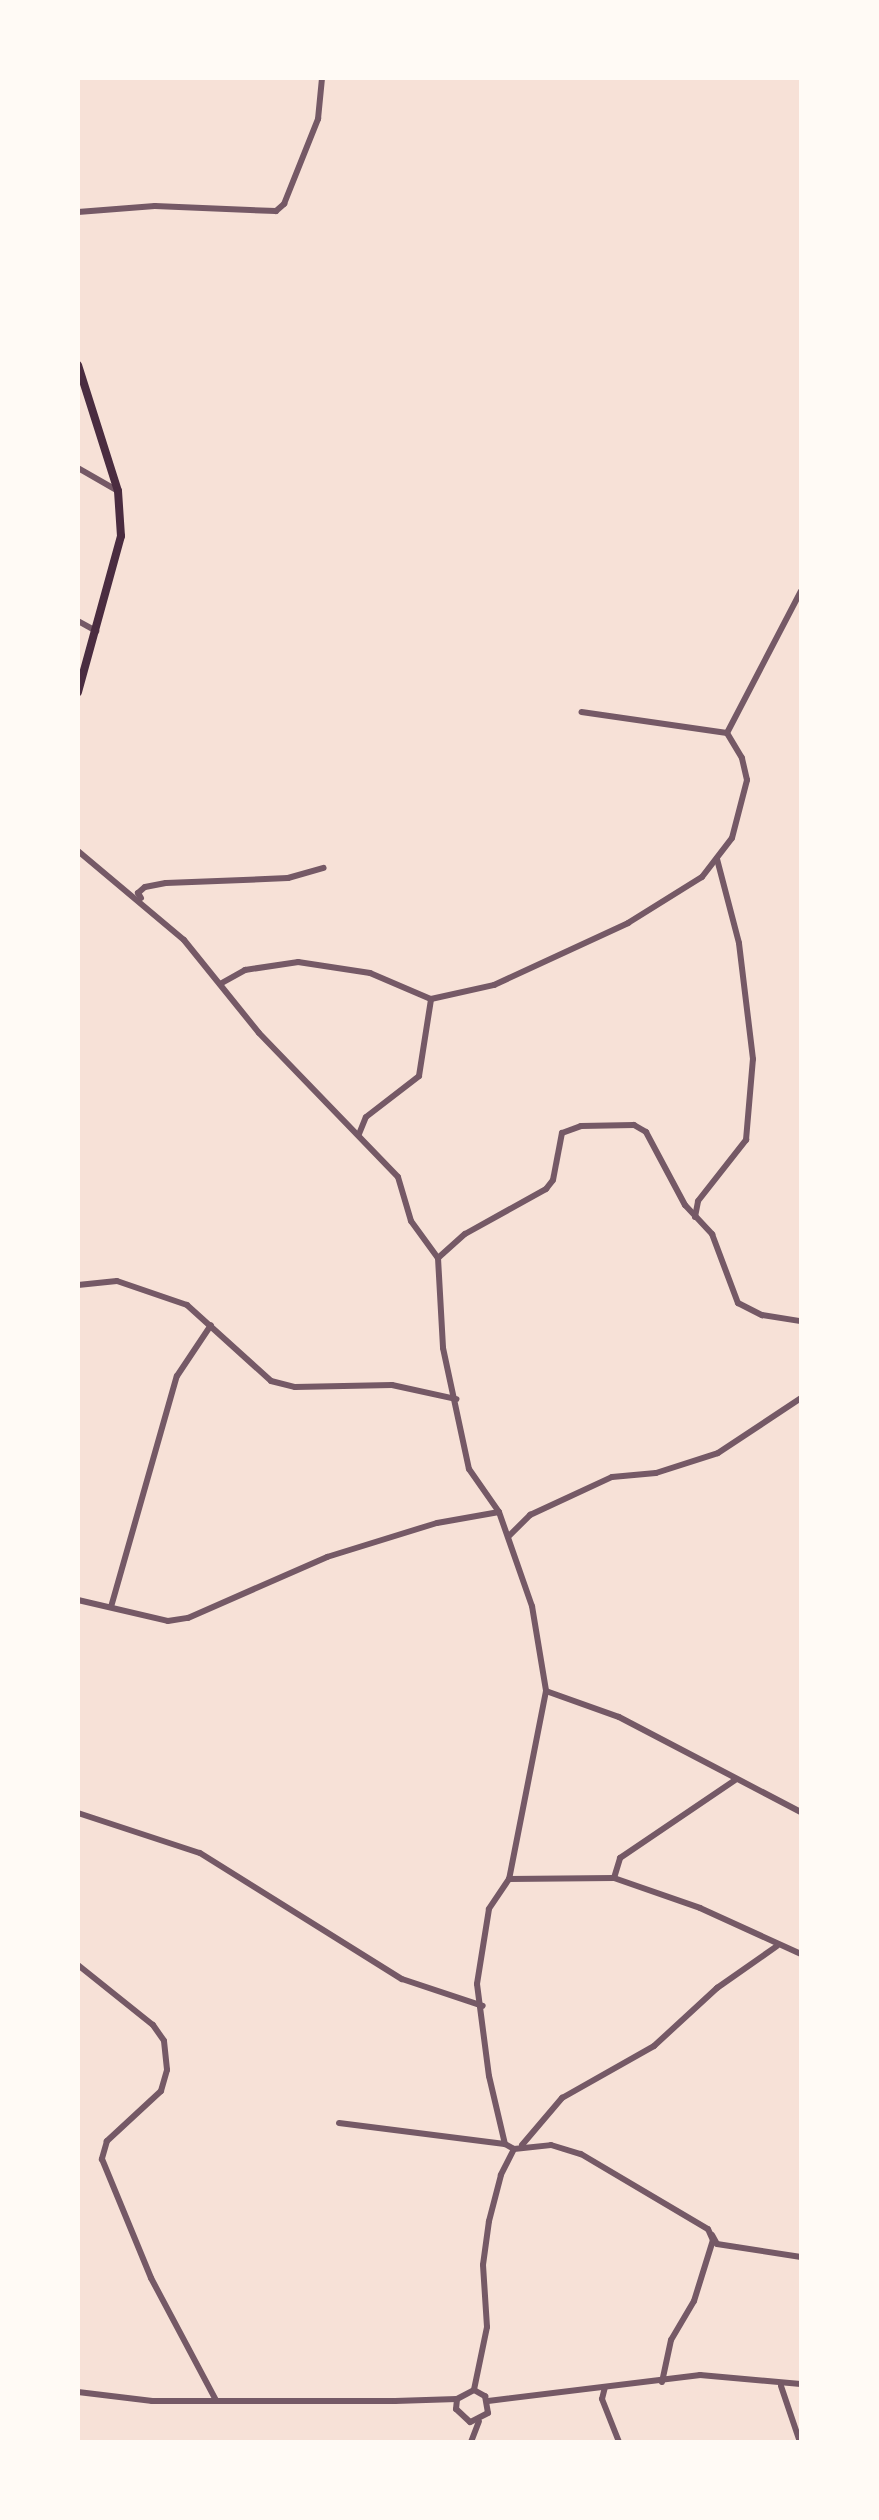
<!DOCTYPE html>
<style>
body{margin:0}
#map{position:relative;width:879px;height:2520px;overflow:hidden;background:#f7e1d7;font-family:"Golos Text",sans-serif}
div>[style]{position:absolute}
.minor>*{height:6px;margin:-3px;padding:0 3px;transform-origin:3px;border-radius:3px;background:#755966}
.secondary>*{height:8px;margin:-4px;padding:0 4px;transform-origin:4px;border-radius:4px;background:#4a2c40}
span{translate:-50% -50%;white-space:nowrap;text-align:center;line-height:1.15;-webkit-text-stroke:8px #fffaf5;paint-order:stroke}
.frame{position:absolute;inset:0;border:80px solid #fffaf5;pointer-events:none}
</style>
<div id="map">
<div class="minor">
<i style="left:78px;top:212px;width:77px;rotate:-4.5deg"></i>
<i style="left:155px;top:206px;width:121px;rotate:2.4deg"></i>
<i style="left:276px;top:211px;width:11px;rotate:-41deg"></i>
<i style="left:284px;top:204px;width:92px;rotate:-68.2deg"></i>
<i style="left:318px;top:119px;width:41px;rotate:-84.4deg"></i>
<i style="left:78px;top:468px;width:46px;rotate:29.9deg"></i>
<i style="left:78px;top:621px;width:21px;rotate:29deg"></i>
<i style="left:727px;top:733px;width:160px;rotate:-62.5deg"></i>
<i style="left:78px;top:851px;width:138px;rotate:40deg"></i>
<i style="left:184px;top:940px;width:119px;rotate:51.1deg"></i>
<i style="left:259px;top:1033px;width:200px;rotate:46deg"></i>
<i style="left:398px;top:1177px;width:46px;rotate:73.5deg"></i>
<i style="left:411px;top:1221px;width:46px;rotate:53.9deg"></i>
<i style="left:438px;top:1258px;width:90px;rotate:86.8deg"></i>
<i style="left:443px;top:1348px;width:124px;rotate:77.9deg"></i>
<i style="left:469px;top:1469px;width:52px;rotate:55.1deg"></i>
<i style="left:499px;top:1512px;width:100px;rotate:70.7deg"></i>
<i style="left:532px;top:1606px;width:86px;rotate:80.6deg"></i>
<i style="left:546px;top:1691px;width:192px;rotate:101.1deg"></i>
<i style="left:509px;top:1879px;width:36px;rotate:124deg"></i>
<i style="left:489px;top:1909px;width:76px;rotate:99.1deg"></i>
<i style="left:477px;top:1984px;width:93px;rotate:82.6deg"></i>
<i style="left:489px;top:2076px;width:70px;rotate:76.8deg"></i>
<i style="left:505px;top:2144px;width:10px;rotate:29deg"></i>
<i style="left:514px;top:2149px;width:29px;rotate:117deg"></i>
<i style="left:501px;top:2175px;width:48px;rotate:104.6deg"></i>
<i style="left:489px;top:2221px;width:44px;rotate:97.8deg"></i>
<i style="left:483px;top:2265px;width:62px;rotate:86.3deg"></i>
<i style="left:487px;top:2327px;width:64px;rotate:101.7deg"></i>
<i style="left:141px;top:898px;width:6px;rotate:-121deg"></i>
<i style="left:138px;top:893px;width:9px;rotate:-41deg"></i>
<i style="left:145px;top:887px;width:21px;rotate:-11deg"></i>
<i style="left:166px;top:883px;width:122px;rotate:-2.3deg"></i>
<i style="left:288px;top:878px;width:37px;rotate:-16deg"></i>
<i style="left:220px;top:984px;width:29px;rotate:-29deg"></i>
<i style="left:245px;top:970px;width:54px;rotate:-8.6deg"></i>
<i style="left:298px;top:962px;width:73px;rotate:8.7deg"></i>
<i style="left:370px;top:973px;width:66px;rotate:23.1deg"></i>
<i style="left:359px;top:1134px;width:18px;rotate:-68deg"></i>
<i style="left:366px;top:1117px;width:67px;rotate:-37.7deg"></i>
<i style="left:419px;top:1076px;width:78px;rotate:-81.1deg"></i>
<i style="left:431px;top:999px;width:65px;rotate:-12.5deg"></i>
<i style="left:494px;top:985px;width:148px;rotate:-24.8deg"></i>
<i style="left:628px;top:923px;width:87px;rotate:-31.9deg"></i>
<i style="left:702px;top:877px;width:49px;rotate:-52.4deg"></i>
<i style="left:732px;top:838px;width:60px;rotate:-75.5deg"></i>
<i style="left:747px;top:780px;width:23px;rotate:-103deg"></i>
<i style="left:742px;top:758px;width:29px;rotate:-121deg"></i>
<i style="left:727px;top:733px;width:147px;rotate:-171.8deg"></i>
<i style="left:695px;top:1217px;width:16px;rotate:-79deg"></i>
<i style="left:698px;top:1201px;width:78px;rotate:-51.8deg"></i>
<i style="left:746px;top:1140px;width:81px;rotate:-85.1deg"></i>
<i style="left:753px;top:1059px;width:117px;rotate:-96.9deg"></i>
<i style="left:739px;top:943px;width:87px;rotate:-104.7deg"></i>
<i style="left:438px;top:1258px;width:36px;rotate:-42deg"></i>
<i style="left:465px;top:1234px;width:93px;rotate:-29.1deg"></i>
<i style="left:546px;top:1189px;width:11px;rotate:-52deg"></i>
<i style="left:553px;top:1180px;width:48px;rotate:-79.2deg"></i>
<i style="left:562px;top:1133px;width:20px;rotate:-20deg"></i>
<i style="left:581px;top:1126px;width:53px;rotate:-1.1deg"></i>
<i style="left:634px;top:1125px;width:14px;rotate:30deg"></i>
<i style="left:646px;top:1132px;width:83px;rotate:61.9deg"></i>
<i style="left:685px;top:1205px;width:40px;rotate:47deg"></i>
<i style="left:712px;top:1234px;width:74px;rotate:69.4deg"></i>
<i style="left:738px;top:1303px;width:27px;rotate:27deg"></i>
<i style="left:762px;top:1315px;width:39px;rotate:9deg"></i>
<i style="left:78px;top:1285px;width:39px;rotate:-6deg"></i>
<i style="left:117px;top:1281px;width:74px;rotate:18.9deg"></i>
<i style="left:187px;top:1305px;width:113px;rotate:42.1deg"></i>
<i style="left:271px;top:1381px;width:25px;rotate:14deg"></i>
<i style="left:295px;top:1387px;width:97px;rotate:-1.2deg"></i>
<i style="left:392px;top:1385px;width:66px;rotate:12.3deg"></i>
<i style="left:509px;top:1536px;width:30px;rotate:-45deg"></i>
<i style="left:530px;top:1515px;width:90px;rotate:-24.9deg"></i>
<i style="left:612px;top:1477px;width:44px;rotate:-5.2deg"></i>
<i style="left:656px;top:1473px;width:65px;rotate:-17.9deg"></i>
<i style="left:718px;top:1453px;width:100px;rotate:-33.5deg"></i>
<i style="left:78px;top:1600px;width:92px;rotate:13.1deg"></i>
<i style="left:168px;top:1621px;width:20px;rotate:-9deg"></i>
<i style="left:188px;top:1618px;width:152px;rotate:-23.7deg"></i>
<i style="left:327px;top:1557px;width:115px;rotate:-17.2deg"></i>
<i style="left:437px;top:1523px;width:63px;rotate:-10.1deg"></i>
<i style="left:111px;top:1607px;width:240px;rotate:-74.1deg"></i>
<i style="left:177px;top:1376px;width:61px;rotate:-56.3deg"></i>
<i style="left:546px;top:1691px;width:77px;rotate:19.6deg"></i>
<i style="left:619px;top:1717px;width:205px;rotate:27.6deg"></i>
<i style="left:78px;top:1813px;width:128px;rotate:18.2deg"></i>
<i style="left:200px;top:1853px;width:238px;rotate:32deg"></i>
<i style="left:402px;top:1979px;width:85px;rotate:18.4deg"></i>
<i style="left:614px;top:1878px;width:21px;rotate:-73deg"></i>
<i style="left:620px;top:1858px;width:139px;rotate:-34.1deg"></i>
<i style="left:509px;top:1879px;width:105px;rotate:-0.5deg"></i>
<i style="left:614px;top:1878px;width:91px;rotate:19.2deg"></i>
<i style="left:700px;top:1908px;width:111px;rotate:24.5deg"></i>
<i style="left:78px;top:1965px;width:96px;rotate:38.7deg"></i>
<i style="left:153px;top:2025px;width:19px;rotate:55deg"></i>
<i style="left:164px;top:2041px;width:29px;rotate:84deg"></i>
<i style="left:167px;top:2070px;width:22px;rotate:106deg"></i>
<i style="left:161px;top:2091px;width:74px;rotate:137.2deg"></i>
<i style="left:107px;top:2141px;width:19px;rotate:106deg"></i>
<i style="left:102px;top:2159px;width:129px;rotate:67.6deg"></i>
<i style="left:151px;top:2278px;width:138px;rotate:62deg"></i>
<i style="left:339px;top:2123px;width:167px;rotate:7.2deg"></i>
<i style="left:522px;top:2145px;width:62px;rotate:-49.6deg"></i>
<i style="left:562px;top:2098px;width:106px;rotate:-29.5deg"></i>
<i style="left:654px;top:2046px;width:86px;rotate:-42.6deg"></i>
<i style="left:717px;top:1988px;width:73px;rotate:-35deg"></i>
<i style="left:514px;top:2149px;width:37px;rotate:-6deg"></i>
<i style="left:551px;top:2145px;width:31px;rotate:17deg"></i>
<i style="left:581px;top:2154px;width:147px;rotate:30.6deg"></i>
<i style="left:708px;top:2229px;width:12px;rotate:66deg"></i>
<i style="left:713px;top:2240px;width:64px;rotate:107.3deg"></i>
<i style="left:694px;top:2301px;width:45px;rotate:120.5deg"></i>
<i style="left:671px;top:2340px;width:43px;rotate:102.1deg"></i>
<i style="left:712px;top:2235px;width:10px;rotate:61deg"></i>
<i style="left:717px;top:2244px;width:85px;rotate:8.8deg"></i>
<i style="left:781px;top:2386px;width:59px;rotate:71.3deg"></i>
<i style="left:605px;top:2387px;width:12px;rotate:104deg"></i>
<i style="left:602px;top:2399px;width:46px;rotate:68.4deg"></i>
<i style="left:78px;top:2392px;width:75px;rotate:6.9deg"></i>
<i style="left:152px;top:2401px;width:243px"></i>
<i style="left:395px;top:2401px;width:62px;rotate:-1.8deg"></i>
<i style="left:457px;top:2399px;width:19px;rotate:-28deg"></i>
<i style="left:474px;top:2390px;width:13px;rotate:29deg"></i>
<i style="left:485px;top:2396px;width:17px;rotate:80deg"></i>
<i style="left:488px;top:2413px;width:20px;rotate:153deg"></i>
<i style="left:470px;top:2422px;width:19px;rotate:-137deg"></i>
<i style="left:456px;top:2409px;width:10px;rotate:-84deg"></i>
<i style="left:488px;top:2401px;width:214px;rotate:-7deg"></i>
<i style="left:700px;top:2375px;width:101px;rotate:5.1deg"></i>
<i style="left:471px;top:2442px;width:22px;rotate:-69deg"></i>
</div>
<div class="secondary">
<i style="left:78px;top:365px;width:132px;rotate:72.4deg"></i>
<i style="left:118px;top:491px;width:45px;rotate:86.2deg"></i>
<i style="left:121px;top:536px;width:162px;rotate:105.4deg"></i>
</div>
<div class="frame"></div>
</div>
